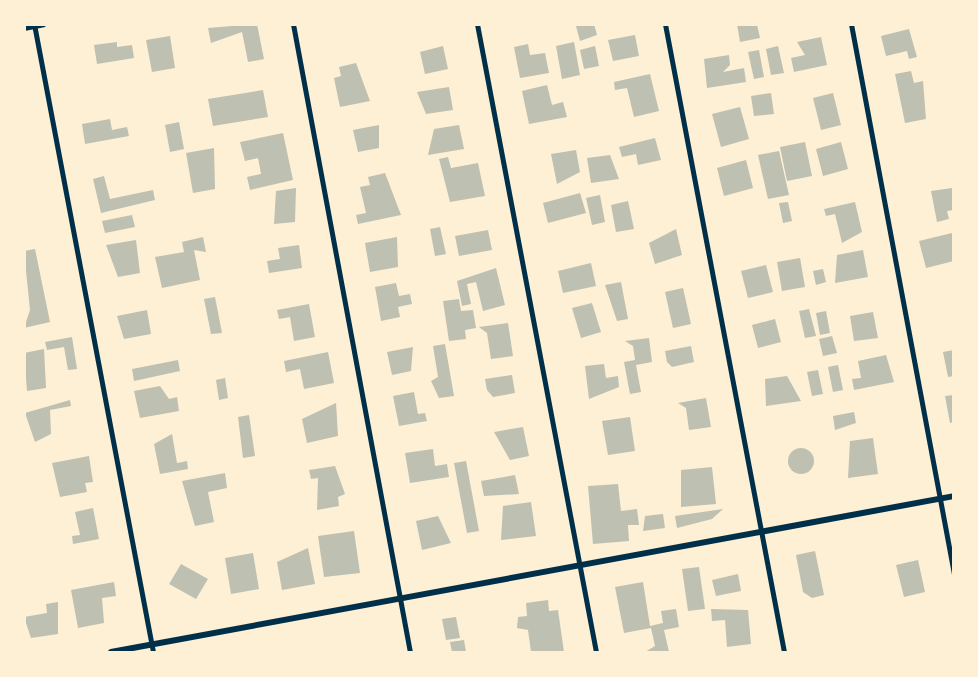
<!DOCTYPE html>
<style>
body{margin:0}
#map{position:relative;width:978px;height:677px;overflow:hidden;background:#fdf0d5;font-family:"Space Grotesk",sans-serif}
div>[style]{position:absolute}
.building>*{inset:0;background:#bec0b2}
.round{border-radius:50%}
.minor>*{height:5px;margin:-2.5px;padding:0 2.5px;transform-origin:2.5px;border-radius:2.5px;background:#003049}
.tertiary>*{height:6px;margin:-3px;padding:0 3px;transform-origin:3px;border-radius:3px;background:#003049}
span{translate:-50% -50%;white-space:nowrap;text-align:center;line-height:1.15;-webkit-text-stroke:5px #fdf0d5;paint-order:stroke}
.frame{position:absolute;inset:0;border:26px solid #fdf0d5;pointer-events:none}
</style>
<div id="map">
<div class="building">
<i style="clip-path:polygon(257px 24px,264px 59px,248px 62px,242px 32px,211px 43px,208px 28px)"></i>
<i style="clip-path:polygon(594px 24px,597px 35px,580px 41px,576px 26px)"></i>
<i style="clip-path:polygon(737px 24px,757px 24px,760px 38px,740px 42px)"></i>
<i style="clip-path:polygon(909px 29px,917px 57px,909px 59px,907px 51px,886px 56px,881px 36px)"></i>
<i style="clip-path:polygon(635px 35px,639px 56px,613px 61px,608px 40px)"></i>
<i style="clip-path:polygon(170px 36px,175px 68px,152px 72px,146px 40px)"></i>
<i style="clip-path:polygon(821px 37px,827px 65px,794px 72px,791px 58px,805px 55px,797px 42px)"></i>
<i style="clip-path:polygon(117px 42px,117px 47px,132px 45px,134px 58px,97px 64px,94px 45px)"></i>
<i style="clip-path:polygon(574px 42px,580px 75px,562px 79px,556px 46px)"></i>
<i style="clip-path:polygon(528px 44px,530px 55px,545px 53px,549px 73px,520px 78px,514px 47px)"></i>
<i style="clip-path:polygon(443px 46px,448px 69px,425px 74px,420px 52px)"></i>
<i style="clip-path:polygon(595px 46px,599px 66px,584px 69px,580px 50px)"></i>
<i style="clip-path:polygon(778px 46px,784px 73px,771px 75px,766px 49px)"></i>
<i style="clip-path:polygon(759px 50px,764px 77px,754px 79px,748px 52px)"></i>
<i style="clip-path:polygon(729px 55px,730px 65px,723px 72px,744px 68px,746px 82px,707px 88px,704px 59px)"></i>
<i style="clip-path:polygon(356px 63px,370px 101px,340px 107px,334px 78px,341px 76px,339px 67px)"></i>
<i style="clip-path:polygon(911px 71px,914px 83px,923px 81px,926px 119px,905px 123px,895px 74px)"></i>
<i style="clip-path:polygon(650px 74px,659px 111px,634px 117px,627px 88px,615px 90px,614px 82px)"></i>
<i style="clip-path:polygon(547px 85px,552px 105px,563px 102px,567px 117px,529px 124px,522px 91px)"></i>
<i style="clip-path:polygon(449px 87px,453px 110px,426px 114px,417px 92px)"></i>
<i style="clip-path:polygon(263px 90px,268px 117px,213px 126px,208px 99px)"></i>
<i style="clip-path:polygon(771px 93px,774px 114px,754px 116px,751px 96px)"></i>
<i style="clip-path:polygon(833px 93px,841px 125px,821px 130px,813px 98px)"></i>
<i style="clip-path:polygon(740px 107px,749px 139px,721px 147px,712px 114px)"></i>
<i style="clip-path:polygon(110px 119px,112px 130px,127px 127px,129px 136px,85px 144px,82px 124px)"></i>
<i style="clip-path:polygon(179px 122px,184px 149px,170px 152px,165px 125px)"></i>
<i style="clip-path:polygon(379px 125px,379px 148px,358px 152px,353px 130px)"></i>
<i style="clip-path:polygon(459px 125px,464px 149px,428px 155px,434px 129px)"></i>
<i style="clip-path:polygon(283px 133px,293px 180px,250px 190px,247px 177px,261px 174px,258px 158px,245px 161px,240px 142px)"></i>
<i style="clip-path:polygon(655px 138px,661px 160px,638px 165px,636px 154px,622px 157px,619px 147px)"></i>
<i style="clip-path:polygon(805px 142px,812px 176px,787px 181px,780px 147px)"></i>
<i style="clip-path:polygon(841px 142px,848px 169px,823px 176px,816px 149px)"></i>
<i style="clip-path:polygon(214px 148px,215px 189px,193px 193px,186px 153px)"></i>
<i style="clip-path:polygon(576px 150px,580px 172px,557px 184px,551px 154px)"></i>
<i style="clip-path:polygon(779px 151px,789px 195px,768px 199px,758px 155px)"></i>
<i style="clip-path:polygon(610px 155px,619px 179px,591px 183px,587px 158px)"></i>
<i style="clip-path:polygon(448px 157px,451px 168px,478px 163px,485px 196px,450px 202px,439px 159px)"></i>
<i style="clip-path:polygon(746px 160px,753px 188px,724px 196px,717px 168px)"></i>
<i style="clip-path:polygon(385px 173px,401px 215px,358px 224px,356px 215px,366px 213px,360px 187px,370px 185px,368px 177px)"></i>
<i style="clip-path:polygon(104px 176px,110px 199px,153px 190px,155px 200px,101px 213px,93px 179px)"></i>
<i style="clip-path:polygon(296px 188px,295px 222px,274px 224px,276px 191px)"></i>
<i style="clip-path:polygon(952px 188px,954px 210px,947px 211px,949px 219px,937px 222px,931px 191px)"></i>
<i style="clip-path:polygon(580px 193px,586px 213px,548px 223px,543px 203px)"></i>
<i style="clip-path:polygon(600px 195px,605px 222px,592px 225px,586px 198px)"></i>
<i style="clip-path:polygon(628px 201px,634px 229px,616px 232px,611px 205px)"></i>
<i style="clip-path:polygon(788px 202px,792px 221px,783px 223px,779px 203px)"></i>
<i style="clip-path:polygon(855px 202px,862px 232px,842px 243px,835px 214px,826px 216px,824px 209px)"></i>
<i style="clip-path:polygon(132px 215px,135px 227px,105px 233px,102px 221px)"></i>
<i style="clip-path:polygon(440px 227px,446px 254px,435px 256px,430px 229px)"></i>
<i style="clip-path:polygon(676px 229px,682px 255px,655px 264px,649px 243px)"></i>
<i style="clip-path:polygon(488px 230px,492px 250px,459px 256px,455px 236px)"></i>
<i style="clip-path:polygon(952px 233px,954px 261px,926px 268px,919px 241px)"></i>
<i style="clip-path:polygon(203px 237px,206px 252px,194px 250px,200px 280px,162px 288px,155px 257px,184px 252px,182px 242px)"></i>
<i style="clip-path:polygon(397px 237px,398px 267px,370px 272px,365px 243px)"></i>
<i style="clip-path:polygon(136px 240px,140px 273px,118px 277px,106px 245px)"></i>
<i style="clip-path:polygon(299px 245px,302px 268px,269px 273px,267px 261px,280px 259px,278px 248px)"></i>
<i style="clip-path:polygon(35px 249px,50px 322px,24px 328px,30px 310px,24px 251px)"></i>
<i style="clip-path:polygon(863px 250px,868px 277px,835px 283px,837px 255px)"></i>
<i style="clip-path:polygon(800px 258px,805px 287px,782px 291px,777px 262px)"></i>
<i style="clip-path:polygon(591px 263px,596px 286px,563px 293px,558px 271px)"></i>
<i style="clip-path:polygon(766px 265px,773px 292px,748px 298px,741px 271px)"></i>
<i style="clip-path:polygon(496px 268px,505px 305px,483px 311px,476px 282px,467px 284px,471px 304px,462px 306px,457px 281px)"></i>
<i style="clip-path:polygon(823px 269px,826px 282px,816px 285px,813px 271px)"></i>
<i style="clip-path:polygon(621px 282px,628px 319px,617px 321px,605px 285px)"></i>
<i style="clip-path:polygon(396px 283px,399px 296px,410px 294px,412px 304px,398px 307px,400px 317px,381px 321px,375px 287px)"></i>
<i style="clip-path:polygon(683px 288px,691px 324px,673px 328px,665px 292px)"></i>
<i style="clip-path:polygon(215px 297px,222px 333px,211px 334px,204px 299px)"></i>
<i style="clip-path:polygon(459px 299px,461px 311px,473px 310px,476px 328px,465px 330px,466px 339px,449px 341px,443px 301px)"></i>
<i style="clip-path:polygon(592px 303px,601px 332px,581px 338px,572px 308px)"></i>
<i style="clip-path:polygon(309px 304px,315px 337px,294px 341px,290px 317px,279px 319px,277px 310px)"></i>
<i style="clip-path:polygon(809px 309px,816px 336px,805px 338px,799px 311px)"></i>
<i style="clip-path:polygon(147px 310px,151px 334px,124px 339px,117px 316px)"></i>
<i style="clip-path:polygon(826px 311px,830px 333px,820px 335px,816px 313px)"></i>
<i style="clip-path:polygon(873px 312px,878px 338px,854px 341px,850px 316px)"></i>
<i style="clip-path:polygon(775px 319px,781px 342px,758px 348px,752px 325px)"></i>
<i style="clip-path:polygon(508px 323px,513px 356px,491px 359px,487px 333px,479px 327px)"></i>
<i style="clip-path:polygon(832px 336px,837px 353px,823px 356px,819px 339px)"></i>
<i style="clip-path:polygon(72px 337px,77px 369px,68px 370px,64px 347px,47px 350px,45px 342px)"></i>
<i style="clip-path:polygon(649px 338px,652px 362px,636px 365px,641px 392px,630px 394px,624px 362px,635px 360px,633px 346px,625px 341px)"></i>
<i style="clip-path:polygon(445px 344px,454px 396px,439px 398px,431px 381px,438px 377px,433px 346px)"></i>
<i style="clip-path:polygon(691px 346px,694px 362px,672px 367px,667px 362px,665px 351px)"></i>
<i style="clip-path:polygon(413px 347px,411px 371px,392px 375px,387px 352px)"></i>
<i style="clip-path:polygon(44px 349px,46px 388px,27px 391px,24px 353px)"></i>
<i style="clip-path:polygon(954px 350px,954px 376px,948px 377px,943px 352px)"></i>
<i style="clip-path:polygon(328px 352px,334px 383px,304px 389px,300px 369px,286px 372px,284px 361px)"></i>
<i style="clip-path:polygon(886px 355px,894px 382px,854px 390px,852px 379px,861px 378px,858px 361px)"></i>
<i style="clip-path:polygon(178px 360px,180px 371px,134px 381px,132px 369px)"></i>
<i style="clip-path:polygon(604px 364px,606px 378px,618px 376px,619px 387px,589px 399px,585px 366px)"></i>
<i style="clip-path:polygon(838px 365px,843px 390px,833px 392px,828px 367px)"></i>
<i style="clip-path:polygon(818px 370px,823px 394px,812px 396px,807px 372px)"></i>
<i style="clip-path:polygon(512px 375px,515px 393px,493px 397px,487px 390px,485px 379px)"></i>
<i style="clip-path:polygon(787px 376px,801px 401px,766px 406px,765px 379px)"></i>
<i style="clip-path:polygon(225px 378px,228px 398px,219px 400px,216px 380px)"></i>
<i style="clip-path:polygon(160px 386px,169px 399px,177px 397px,179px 411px,140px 418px,134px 391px)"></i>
<i style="clip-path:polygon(414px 392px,418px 414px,425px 413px,427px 421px,399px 426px,393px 396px)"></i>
<i style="clip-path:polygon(954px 395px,954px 422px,950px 423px,945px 396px)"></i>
<i style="clip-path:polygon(706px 398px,711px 427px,689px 430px,686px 408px,678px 403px)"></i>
<i style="clip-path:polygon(70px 400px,71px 406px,50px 410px,51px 434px,35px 442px,25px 413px)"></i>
<i style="clip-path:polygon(336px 403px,338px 436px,307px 443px,302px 419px)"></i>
<i style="clip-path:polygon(854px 412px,856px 423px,835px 430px,833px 416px)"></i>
<i style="clip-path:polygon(249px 415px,255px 456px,243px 458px,238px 417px)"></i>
<i style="clip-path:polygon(630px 417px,635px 451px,608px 455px,602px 421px)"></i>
<i style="clip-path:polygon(523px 427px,529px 456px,510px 460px,494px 432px)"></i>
<i style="clip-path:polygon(172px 434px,177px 463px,187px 461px,188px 469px,160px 474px,154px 444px)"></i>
<i style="clip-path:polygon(873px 438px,878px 474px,848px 478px,850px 441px)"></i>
<i class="round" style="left:788px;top:448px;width:26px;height:26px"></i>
<i style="clip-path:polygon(433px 449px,435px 466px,447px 464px,449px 477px,410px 483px,405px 453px)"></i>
<i style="clip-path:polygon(89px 456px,93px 482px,85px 483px,87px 492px,60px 497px,52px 463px)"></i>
<i style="clip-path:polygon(466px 461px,479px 531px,467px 533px,454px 463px)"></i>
<i style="clip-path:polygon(335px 466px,345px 494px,338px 497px,339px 506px,317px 510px,318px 478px,311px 479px,309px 470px)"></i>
<i style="clip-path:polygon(712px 467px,716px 504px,681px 507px,681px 470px)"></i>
<i style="clip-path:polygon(225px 473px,227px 488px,208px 492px,214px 522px,195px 526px,182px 481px)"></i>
<i style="clip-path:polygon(515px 475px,519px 494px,484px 496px,481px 481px)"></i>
<i style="clip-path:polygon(618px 484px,621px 511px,637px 509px,639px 525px,628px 525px,629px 541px,593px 544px,588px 486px)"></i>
<i style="clip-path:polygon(531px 502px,536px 536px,501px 540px,503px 506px)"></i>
<i style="clip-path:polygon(93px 508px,99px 539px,73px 544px,72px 536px,80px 535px,75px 512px)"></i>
<i style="clip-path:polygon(723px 509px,712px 519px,677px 528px,675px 516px)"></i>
<i style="clip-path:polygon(663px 514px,665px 528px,643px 531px,645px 516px)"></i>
<i style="clip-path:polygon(438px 516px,451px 543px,422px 550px,416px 521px)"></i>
<i style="clip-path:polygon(354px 531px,360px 573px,324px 577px,318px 536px)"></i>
<i style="clip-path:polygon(308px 548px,315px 584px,282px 590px,277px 562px)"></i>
<i style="clip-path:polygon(815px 551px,824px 595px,812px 598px,803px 592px,796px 555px)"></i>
<i style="clip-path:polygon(253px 553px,259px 589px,231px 594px,225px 558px)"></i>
<i style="clip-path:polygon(918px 560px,925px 592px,904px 597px,896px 565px)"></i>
<i style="clip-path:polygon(181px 564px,208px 579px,196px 599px,169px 584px)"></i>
<i style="clip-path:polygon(699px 567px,705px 609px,688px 611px,682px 569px)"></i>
<i style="clip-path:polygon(738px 574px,741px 591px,716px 596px,712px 580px)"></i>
<i style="clip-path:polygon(114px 582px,116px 596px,102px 598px,104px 623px,78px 628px,71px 590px)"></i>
<i style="clip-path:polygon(643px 582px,650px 626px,663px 623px,661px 611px,676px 609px,679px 627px,664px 630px,669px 652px,645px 652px,655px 646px,651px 628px,624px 633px,615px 587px)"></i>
<i style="clip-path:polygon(548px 600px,549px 611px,558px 610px,564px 652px,531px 652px,528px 630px,517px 628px,518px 617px,527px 616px,526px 603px)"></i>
<i style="clip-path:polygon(58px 602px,58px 634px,31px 638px,24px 617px,47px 613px,46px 604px)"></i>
<i style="clip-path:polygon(711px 609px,748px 610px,751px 644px,727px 647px,725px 620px,712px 621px)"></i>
<i style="clip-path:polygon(456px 617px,460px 638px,446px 640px,442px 619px)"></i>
<i style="clip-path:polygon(464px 640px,466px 652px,452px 652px,450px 642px)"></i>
</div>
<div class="minor">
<i style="left:34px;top:24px;width:639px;rotate:79.27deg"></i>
<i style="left:293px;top:24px;width:639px;rotate:79.45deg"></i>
<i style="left:477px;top:24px;width:639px;rotate:79.27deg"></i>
<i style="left:665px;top:24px;width:639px;rotate:79.27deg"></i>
<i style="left:851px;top:24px;width:560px;rotate:79.39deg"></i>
</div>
<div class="tertiary">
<i style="left:24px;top:28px;width:20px;rotate:-11deg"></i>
<i style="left:111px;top:652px;width:857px;rotate:-10.48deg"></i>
</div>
<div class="frame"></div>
</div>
